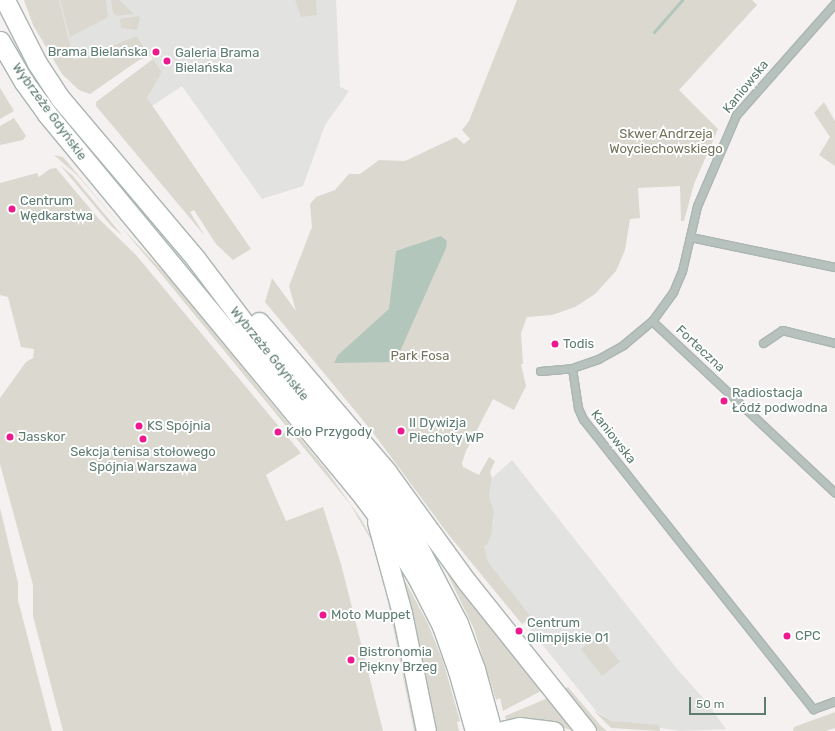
<!DOCTYPE html>
<meta charset="utf-8">
<style>
body{margin:0}
#map{position:relative;width:835px;height:731px;overflow:hidden;background:#f4f1f0;font-family:Rubik,sans-serif}
div>[style]{position:absolute}
.built>*{inset:0;background:#e2e2e0}
.green>*{inset:0;background:#dad8cf}
.water>*{inset:0;background:#b2c6bb}
.stream>*{height:3px;margin:-1.5px;padding:0 1.5px;transform-origin:1.5px;border-radius:1.5px;background:#b2c6bb}
.roads{filter:drop-shadow(1px 0 #abb6b2) drop-shadow(-1px 0 #abb6b2) drop-shadow(0 1px #abb6b2) drop-shadow(0 -1px #abb6b2)}
.minor>*{height:7px;margin:-3.5px;padding:0 3.5px;transform-origin:3.5px;border-radius:3.5px;background:#b7c1be}
.major>*{height:19px;margin:-9.5px;padding:0 9.5px;transform-origin:9.5px;border-radius:9.5px;background:#fff}
.dots>*{width:11px;height:11px;translate:-50% -50%;box-sizing:border-box;border:2px solid #fff;border-radius:50%}
span{translate:-50% -50%;white-space:nowrap;text-align:center;line-height:1.15;-webkit-text-stroke:4px #fff;paint-order:stroke}
.poi-label{font-size:13px;color:#5e7d72}
.right{translate:-100% -50%;text-align:right}
.left{translate:0 -50%;text-align:left}
.street-label{font-size:13px;color:#5e7d72}
.park-label{font-size:13px;color:#74745d}
.scale{position:absolute;left:689px;top:697px;width:77px;height:18px;box-sizing:border-box;border:2px solid #5e7d72;border-top:0;padding-left:5px;font-size:12px;line-height:14px;white-space:nowrap;color:#5e7d72;-webkit-text-stroke:3px #fff;paint-order:stroke}
</style>
<div id="map">
<div class="built">
<i style="clip-path:polygon(59px 0,336px 0,340px 87px,349px 91px,325px 125px,303px 186px,262px 199px,182px 86px,152px 106px,147px 98px,162px 72px,137px 36px,74px 60px)"></i>
<i style="clip-path:polygon(512px 460px,678px 670px,704px 699px,726px 729px,681px 731px,612px 721px,596px 711px,465px 549px,487px 545px,494px 522px,489px 496px,492px 478px)"></i>
</div>
<div class="green">
<i style="clip-path:polygon(24px 0,59px 0,74px 60px,137px 36px,150px 56px,139px 60px,90px 94px,79px 90px,62px 74px,33px 25px)"></i>
<i style="clip-path:polygon(60px 0,106px 0,108px 17px,70px 37px)"></i>
<i style="clip-path:polygon(111px 0,119px 0,134px 14px,117px 16px,113px 13px)"></i>
<i style="clip-path:polygon(295px 0,316px 0,317px 15px,301px 17px)"></i>
<i style="clip-path:polygon(517px 0,752px 0,757px 5px,679px 90px,718px 129px,694px 184px,684px 221px,681px 221px,680px 186px,638px 188px,640px 218px,630px 219px,625px 250px,616px 271px,595px 294px,575px 307px,552px 315px,527px 317px,521px 333px,523px 364px,521px 364px,526px 386px,514px 410px,493px 399px,466px 451px,462px 463px,463px 467px,479px 475px,489px 457px,495px 461px,490px 472px,492px 478px,489px 496px,494px 512px,492px 532px,487px 545px,484px 546px,488px 562px,531px 617px,522px 624px,448px 534px,371px 430px,265px 302px,272px 278px,296px 311px,289px 286px,312px 227px,310px 204px,316px 197px,335px 190px,349px 174px,360px 174px,379px 160px,405px 161px,456px 137px,464px 144px,470px 139px,462px 130px,469px 121px)"></i>
<i style="clip-path:polygon(139px 16px,140px 18px,137px 30px,121px 28px,120px 19px)"></i>
<i style="clip-path:polygon(153px 59px,162px 72px,147px 98px,251px 249px,233px 260px,216px 244px,194px 210px,190px 212px,205px 236px,96px 106px,96px 102px)"></i>
<i style="clip-path:polygon(0 88px,14px 111px,0 119px)"></i>
<i style="clip-path:polygon(824px 102px,835px 121px,835px 166px,819px 155px,830px 137px,814px 113px)"></i>
<i style="clip-path:polygon(14px 118px,26px 136px,23px 140px,0 145px,0 126px)"></i>
<i style="clip-path:polygon(54px 155px,63px 157px,123px 229px,170px 279px,327px 471px,361px 519px,378px 550px,422px 731px,414px 731px,382px 572px,374px 545px,350px 504px,157px 269px,139px 248px,77px 175px)"></i>
<i style="clip-path:polygon(60px 165px,72px 175px,122px 235px,112px 227px)"></i>
<i style="clip-path:polygon(56px 168px,98px 218px,136px 255px,301px 453px,266px 475px,286px 521px,323px 507px,341px 564px,383px 731px,63px 731px,33px 616px,33px 585px,0 464px,0 398px,26px 362px,33px 358px,34px 349px,21px 347px,8px 297px,0 295px,0 183px,37px 173px,39px 177px,50px 169px)"></i>
<i style="clip-path:polygon(0 508px,18px 583px,18px 600px,52px 731px,0 731px)"></i>
<i style="clip-path:polygon(446px 571px,541px 691px,503px 711px,500px 698px,496px 700px,474px 629px)"></i>
<i style="clip-path:polygon(402px 575px,428px 624px,443px 661px,460px 721px,457px 722px,459px 731px,435px 731px,414px 622px)"></i>
<i style="clip-path:polygon(599px 635px,620px 662px,602px 676px,581px 649px)"></i>
<i style="clip-path:polygon(568px 687px,601px 726px,607px 731px,596px 731px,590px 727px,559px 692px)"></i>
<i style="clip-path:polygon(548px 698px,571px 730px,561px 727px,507px 725px,505px 716px)"></i>
<i style="clip-path:polygon(594px 711px,612px 721px,659px 725px,660px 731px,611px 728px)"></i>
<i style="clip-path:polygon(835px 712px,835px 728px,826px 731px,793px 731px,794px 727px)"></i>
</div>
<div class="water">
<i style="clip-path:polygon(441px 236px,447px 241px,446px 248px,397px 358px,392px 362px,334px 363px,338px 355px,389px 309px,396px 251px)"></i>
</div>
<div class="stream">
<i style="left:654px;top:32px;width:43px;rotate:-48.8deg"></i>
</div>
<div class="roads">
<div class="minor">
<i style="left:690px;top:237px;width:148px;rotate:11.7deg"></i>
<i style="left:652px;top:321px;width:251px;rotate:43.2deg"></i>
<i style="left:763px;top:343px;width:23px;rotate:-34deg"></i>
<i style="left:782px;top:330px;width:55px;rotate:13.8deg"></i>
<i style="left:572px;top:368px;width:40px;rotate:81.5deg"></i>
<i style="left:578px;top:408px;width:12px;rotate:66deg"></i>
<i style="left:583px;top:419px;width:127px;rotate:51.7deg"></i>
<i style="left:662px;top:519px;width:243px;rotate:51.5deg"></i>
<i style="left:813px;top:709px;width:23px;rotate:-20deg"></i>
<i style="left:540px;top:371px;width:32px;rotate:-5deg"></i>
<i style="left:572px;top:368px;width:28px;rotate:-19deg"></i>
<i style="left:598px;top:359px;width:29px;rotate:-29deg"></i>
<i style="left:623px;top:345px;width:38px;rotate:-40deg"></i>
<i style="left:652px;top:321px;width:36px;rotate:-54deg"></i>
<i style="left:673px;top:292px;width:23px;rotate:-67deg"></i>
<i style="left:682px;top:271px;width:67px;rotate:-77deg"></i>
<i style="left:697px;top:206px;width:99px;rotate:-66.8deg"></i>
<i style="left:736px;top:115px;width:149px;rotate:-48.5deg"></i>
</div>
<div class="major">
<i style="left:5px;top:0;width:71px;rotate:63.1deg"></i>
<i style="left:37px;top:63px;width:42px;rotate:56.7deg"></i>
<i style="left:60px;top:98px;width:211px;rotate:49.8deg"></i>
<i style="left:196px;top:259px;width:103px;rotate:52.9deg"></i>
<i style="left:258px;top:341px;width:171px;rotate:50.7deg"></i>
<i style="left:366px;top:473px;width:82px;rotate:54deg"></i>
<i style="left:414px;top:539px;width:95px;rotate:62.4deg"></i>
<i style="left:458px;top:623px;width:49px;rotate:69.7deg"></i>
<i style="left:475px;top:669px;width:64px;rotate:74.7deg"></i>
<i style="left:0;top:41px;width:48px;rotate:59.7deg"></i>
<i style="left:24px;top:82px;width:39px;rotate:54deg"></i>
<i style="left:47px;top:114px;width:489px;rotate:50.4deg"></i>
<i style="left:359px;top:491px;width:45px;rotate:53.1deg"></i>
<i style="left:386px;top:527px;width:59px;rotate:58.2deg"></i>
<i style="left:417px;top:577px;width:55px;rotate:63deg"></i>
<i style="left:442px;top:626px;width:48px;rotate:70.4deg"></i>
<i style="left:458px;top:671px;width:62px;rotate:74.2deg"></i>
<i style="left:259px;top:322px;width:197px;rotate:49.5deg"></i>
<i style="left:387px;top:472px;width:136px;rotate:54deg"></i>
<i style="left:467px;top:582px;width:191px;rotate:51.4deg"></i>
<i style="left:377px;top:522px;width:94px;rotate:74.6deg"></i>
<i style="left:402px;top:613px;width:120px;rotate:78.5deg"></i>
<i style="left:502px;top:731px;width:17px;rotate:-13deg"></i>
<i style="left:519px;top:727px;width:35px;rotate:7deg"></i>
</div>
</div>
<div class="dots">
<i style="left:156px;top:52px;background:#ec198f"></i>
<i style="left:167px;top:61px;background:#ec198f"></i>
<i style="left:12px;top:209px;background:#ec198f"></i>
<i style="left:555px;top:344px;background:#ec198f"></i>
<i style="left:724px;top:401px;background:#ec198f"></i>
<i style="left:139px;top:426px;background:#ec198f"></i>
<i style="left:401px;top:431px;background:#ec198f"></i>
<i style="left:278px;top:432px;background:#ec198f"></i>
<i style="left:10px;top:437px;background:#ec198f"></i>
<i style="left:143px;top:439px;background:#ec198f"></i>
<i style="left:323px;top:615px;background:#ec198f"></i>
<i style="left:519px;top:631px;background:#ec198f"></i>
<i style="left:787px;top:636px;background:#ec198f"></i>
<i style="left:351px;top:660px;background:#ec198f"></i>
</div>
<div class="poi-label">
<span class="right" style="left:148px;top:52px">Brama Bielańska</span>
<span class="left" style="left:175px;top:61px">Galeria Brama<br>Bielańska</span>
<span class="left" style="left:20px;top:209px">Centrum<br>Wędkarstwa</span>
<span class="left" style="left:563px;top:344px">Todis</span>
<span class="left" style="left:732px;top:401px">Radiostacja<br>Łódź podwodna</span>
<span class="left" style="left:409px;top:431px">II Dywizja<br>Piechoty WP</span>
<span class="left" style="left:147px;top:426px">KS Spójnia</span>
<span class="left" style="left:286px;top:432px">Koło Przygody</span>
<span class="left" style="left:18px;top:437px">Jasskor</span>
<span style="left:143px;top:460px">Sekcja tenisa stołowego<br>Spójnia Warszawa</span>
<span class="left" style="left:331px;top:615px">Moto Muppet</span>
<span class="left" style="left:527px;top:631px">Centrum<br>Olimpijskie 01</span>
<span class="left" style="left:795px;top:636px">CPC</span>
<span class="left" style="left:359px;top:660px">Bistronomia<br>Piękny Brzeg</span>
</div>
<div class="street-label">
<span style="left:746px;top:87px;rotate:-51deg">Kaniowska</span>
<span style="left:49px;top:112px;rotate:54deg">Wybrzeże Gdyńskie</span>
<span style="left:700px;top:349px;rotate:43deg">Forteczna</span>
<span style="left:269px;top:354px;rotate:51deg">Wybrzeże Gdyńskie</span>
<span style="left:613px;top:437px;rotate:52deg">Kaniowska</span>
</div>
<div class="park-label">
<span style="left:666px;top:142px">Skwer Andrzeja<br>Woyciechowskiego</span>
<span style="left:420px;top:356px">Park Fosa</span>
</div>
<div class="scale">50 m</div>
</div>
